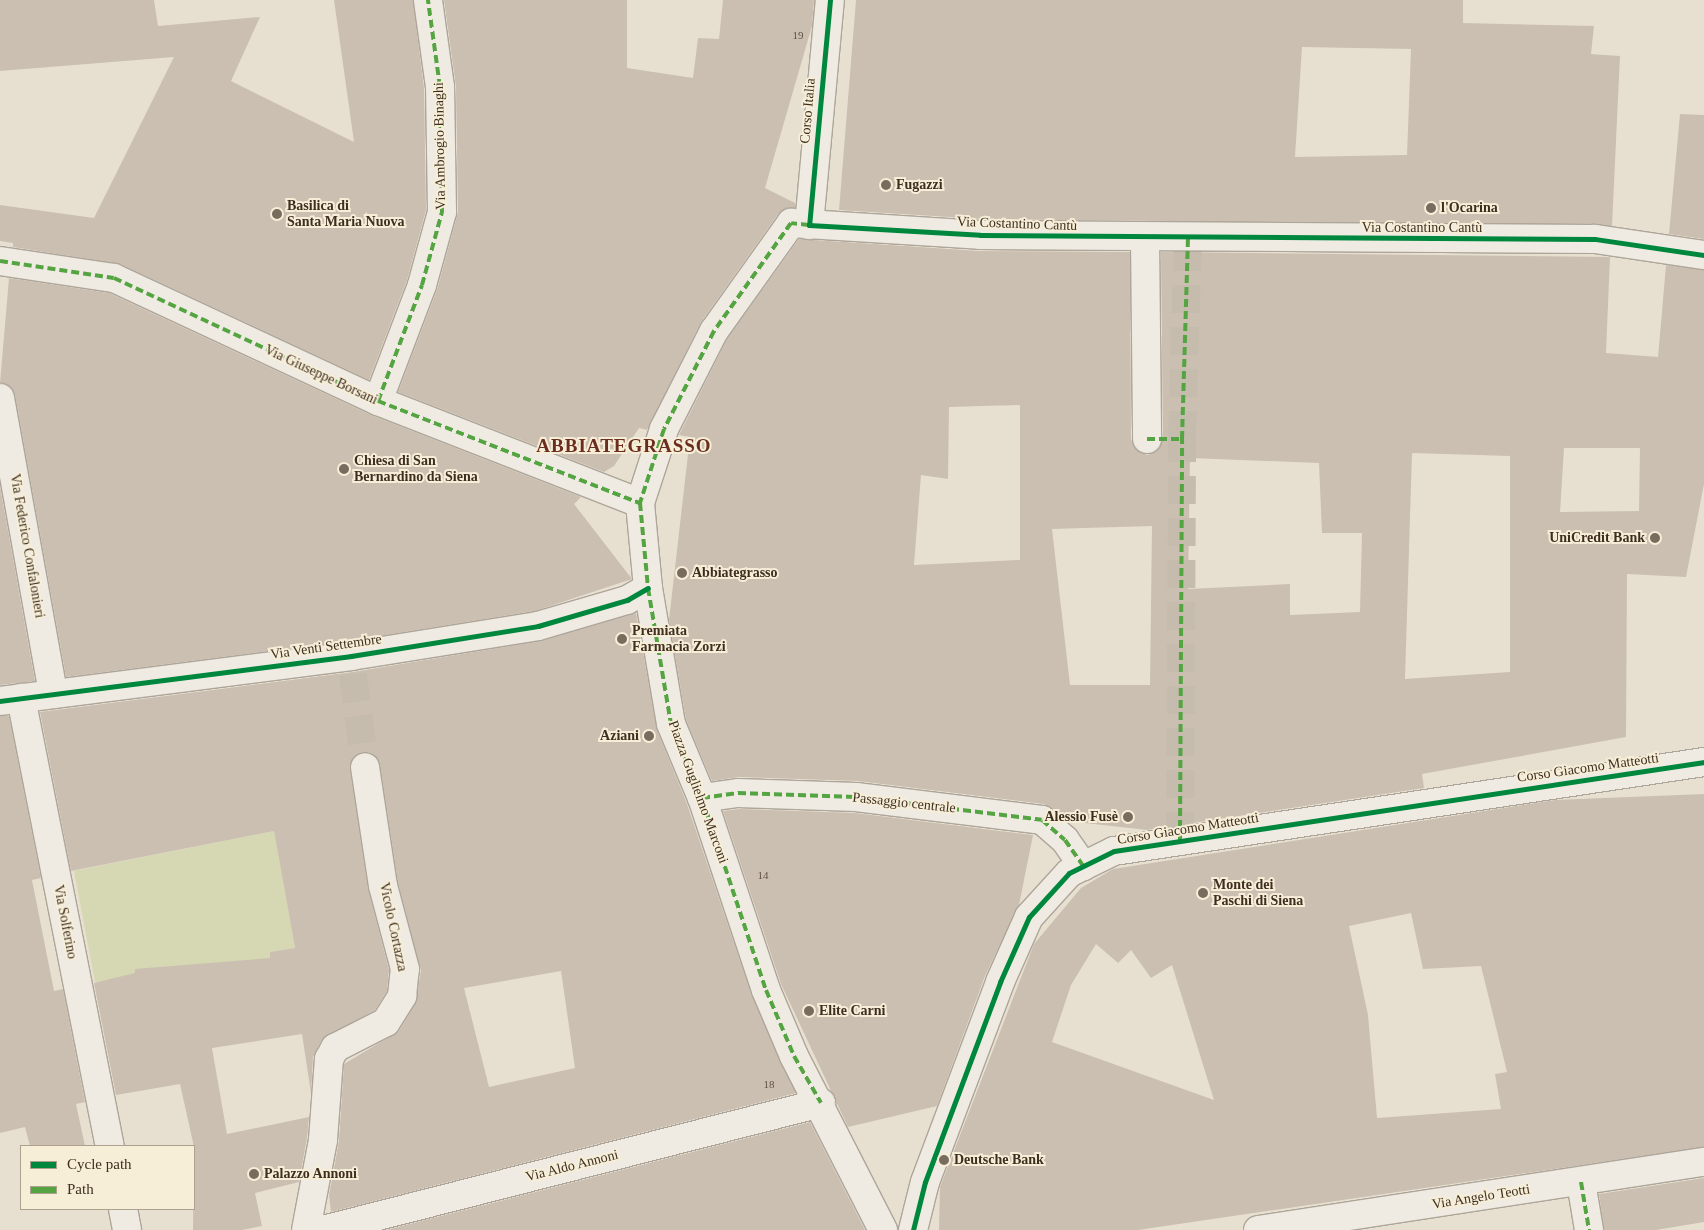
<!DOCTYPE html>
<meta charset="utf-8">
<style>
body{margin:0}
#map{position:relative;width:1704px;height:1230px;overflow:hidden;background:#e7e0d1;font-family:Georgia,serif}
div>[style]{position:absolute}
.green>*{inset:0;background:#d6d7b3}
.building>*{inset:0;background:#cbbfb2}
.minor-tunnel>*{height:28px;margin-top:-14px;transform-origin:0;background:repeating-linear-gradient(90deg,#c5bcae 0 28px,transparent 0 42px)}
.roads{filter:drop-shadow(1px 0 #ada599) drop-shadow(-1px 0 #ada599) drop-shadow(0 1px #ada599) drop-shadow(0 -1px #ada599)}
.minor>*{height:28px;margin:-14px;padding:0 14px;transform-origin:14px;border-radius:14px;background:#efebe3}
.quiet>*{height:4px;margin-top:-2px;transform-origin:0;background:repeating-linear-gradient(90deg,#54a441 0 8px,transparent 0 12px)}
.cycleway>*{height:5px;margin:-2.5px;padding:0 2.5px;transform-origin:2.5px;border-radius:2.5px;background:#00873e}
.dots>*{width:14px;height:14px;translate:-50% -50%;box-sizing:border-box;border:2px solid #f7eed8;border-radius:50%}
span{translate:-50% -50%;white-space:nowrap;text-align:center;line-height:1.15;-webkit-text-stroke:4px #f7eed8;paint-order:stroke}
.number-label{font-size:11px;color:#605244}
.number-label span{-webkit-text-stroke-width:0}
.street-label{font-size:14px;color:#3d2e20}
.poi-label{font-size:14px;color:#3d2e20;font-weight:700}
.left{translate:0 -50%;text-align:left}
.right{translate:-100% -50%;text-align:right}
.district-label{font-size:19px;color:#6b2e1e;font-weight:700;letter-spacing:1px}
.legend{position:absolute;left:20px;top:1145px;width:175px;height:65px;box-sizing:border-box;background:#f7eed8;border:1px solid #ada18e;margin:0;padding:6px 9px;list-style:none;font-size:15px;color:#3d2e20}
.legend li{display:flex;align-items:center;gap:10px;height:25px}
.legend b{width:25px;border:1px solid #ada18e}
</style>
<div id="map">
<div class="green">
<i style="clip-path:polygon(274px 831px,295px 948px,270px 952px,273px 979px,135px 969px,135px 978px,95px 982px,74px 871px)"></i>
</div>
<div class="building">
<i style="clip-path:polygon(0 0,154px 0,158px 26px,260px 17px,231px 81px,354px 142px,334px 0,413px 0,424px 88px,426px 210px,407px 280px,369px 380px,120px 264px,13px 247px,13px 243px,0 241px,0 205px,94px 218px,174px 57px,0 71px)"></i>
<i style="clip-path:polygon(444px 0,627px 0,627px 68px,693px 78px,698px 38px,719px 39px,723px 0,814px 0,812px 26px,765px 188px,795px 203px,795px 208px,778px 214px,701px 322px,647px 430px,639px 428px,614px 466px,604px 472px,398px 392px,437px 290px,458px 212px,456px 87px)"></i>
<i style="clip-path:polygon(evenodd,856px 0,1463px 0,1463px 23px,1594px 26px,1591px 54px,1620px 56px,1612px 226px,981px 219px,839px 210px,856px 0,1302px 47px,1411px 49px,1407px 155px,1295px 157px,1302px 47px)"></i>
<i style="clip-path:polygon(1680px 114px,1704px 115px,1704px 239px,1669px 234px)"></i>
<i style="clip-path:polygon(evenodd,799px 239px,979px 251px,1130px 252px,1131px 439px,1134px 447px,1147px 455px,1155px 452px,1163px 439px,1161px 252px,1610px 257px,1606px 353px,1658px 357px,1666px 265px,1704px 270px,1704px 484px,1686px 577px,1627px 574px,1626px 737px,1422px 774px,1424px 788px,1147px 830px,1067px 821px,1044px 804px,858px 781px,739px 777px,712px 781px,686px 720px,669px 620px,690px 437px,679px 435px,727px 339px,799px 239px,1020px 405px,1020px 560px,914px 565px,921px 475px,948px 479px,949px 407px,1020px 405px,799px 239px,1564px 448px,1640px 448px,1639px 511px,1560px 512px,1564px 448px,799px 239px,1412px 453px,1510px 456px,1510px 672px,1405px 679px,1412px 453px,799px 239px,1190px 458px,1319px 463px,1322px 533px,1362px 533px,1360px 612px,1290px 615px,1290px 584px,1188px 589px,1190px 458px,799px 239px,1152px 526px,1150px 685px,1070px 685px,1052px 529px,1152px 526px)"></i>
<i style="clip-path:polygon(9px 278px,109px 293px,371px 415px,581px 497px,574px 504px,632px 579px,535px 611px,349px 641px,66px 677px,15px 395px,12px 388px,0 383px)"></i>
<i style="clip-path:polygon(0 486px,35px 681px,0 685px)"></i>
<i style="clip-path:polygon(evenodd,636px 613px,657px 730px,687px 804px,752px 996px,796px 1093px,331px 1212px,329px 1195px,339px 1141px,344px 1064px,399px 1031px,415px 1004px,421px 971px,398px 883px,380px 765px,371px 753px,362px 752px,351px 761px,350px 769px,368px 888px,389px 970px,387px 991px,375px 1010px,321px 1041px,313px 1057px,311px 1093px,302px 1034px,212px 1048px,227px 1134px,309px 1117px,307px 1138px,299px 1182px,255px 1193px,262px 1226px,242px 1230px,193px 1230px,194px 1147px,180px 1084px,116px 1095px,94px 983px,135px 973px,135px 969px,270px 958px,270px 952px,295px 948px,274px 831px,71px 871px,40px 712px,353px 672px,540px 641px,636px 613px,561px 971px,575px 1068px,489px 1087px,464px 988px,561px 971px)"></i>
<i style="clip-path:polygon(0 716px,9px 716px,41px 878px,32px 880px,54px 991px,63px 989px,85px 1102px,76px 1104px,85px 1146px,30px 1146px,25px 1127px,0 1133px)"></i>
<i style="clip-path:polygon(evenodd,1704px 794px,1704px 1147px,1138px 1230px,939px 1230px,940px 1187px,1034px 944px,1081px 888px,1113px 869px,1555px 800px,1704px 794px,1411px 913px,1423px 969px,1481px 966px,1507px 1072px,1495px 1074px,1501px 1109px,1377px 1118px,1368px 1015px,1349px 926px,1411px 913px,1704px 794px,1096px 944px,1118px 963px,1131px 950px,1151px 978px,1172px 965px,1214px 1100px,1052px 1042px,1071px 985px,1096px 944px)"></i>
<i style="clip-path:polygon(739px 809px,855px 813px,1033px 835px,1019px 905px,985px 976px,937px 1106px,848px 1127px,781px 984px,723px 811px)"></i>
<i style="clip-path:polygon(810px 1122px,865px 1230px,386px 1230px)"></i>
<i style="clip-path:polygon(1704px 1178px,1704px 1222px,1656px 1230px,1604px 1230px,1599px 1194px)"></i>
</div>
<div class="minor-tunnel">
<i style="left:353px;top:674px;width:94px;rotate:82.6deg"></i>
<i style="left:1180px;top:840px;width:401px;rotate:-89.7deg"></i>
<i style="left:1182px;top:439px;width:201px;rotate:-88.3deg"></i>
</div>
<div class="roads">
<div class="minor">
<i style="left:809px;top:225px;width:226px;rotate:-84.7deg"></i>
<i style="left:1145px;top:238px;width:201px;rotate:89.4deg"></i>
<i style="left:0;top:261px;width:115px;rotate:8.5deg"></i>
<i style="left:114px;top:278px;width:291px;rotate:25deg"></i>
<i style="left:378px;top:401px;width:281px;rotate:21.3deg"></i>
<i style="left:0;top:398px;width:300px;rotate:79.8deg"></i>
<i style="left:378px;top:401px;width:124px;rotate:-69.2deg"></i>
<i style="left:422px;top:285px;width:76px;rotate:-74.7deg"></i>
<i style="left:442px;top:212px;width:125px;rotate:-90.9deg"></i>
<i style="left:440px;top:87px;width:88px;rotate:-97.9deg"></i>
<i style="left:21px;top:698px;width:457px;rotate:78.8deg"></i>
<i style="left:0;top:701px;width:354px;rotate:-7.3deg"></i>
<i style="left:351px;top:656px;width:189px;rotate:-9.1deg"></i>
<i style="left:538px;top:626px;width:93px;rotate:-16.3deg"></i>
<i style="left:627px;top:600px;width:24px;rotate:-30deg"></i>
<i style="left:702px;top:798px;width:36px;rotate:-8deg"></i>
<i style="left:738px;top:793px;width:118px;rotate:1.9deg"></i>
<i style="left:856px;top:797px;width:187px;rotate:7deg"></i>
<i style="left:1042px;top:820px;width:30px;rotate:41deg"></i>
<i style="left:1065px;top:840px;width:32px;rotate:55deg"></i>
<i style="left:1581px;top:1182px;width:49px;rotate:80.5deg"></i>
<i style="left:123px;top:1209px;width:21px;rotate:79deg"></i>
<i style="left:306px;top:1230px;width:92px;rotate:-79.3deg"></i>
<i style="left:323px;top:1140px;width:81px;rotate:-85.8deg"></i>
<i style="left:329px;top:1059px;width:13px;rotate:-61deg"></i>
<i style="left:335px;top:1048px;width:57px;rotate:-27deg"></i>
<i style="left:386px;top:1022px;width:31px;rotate:-58deg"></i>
<i style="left:402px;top:996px;width:27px;rotate:-84deg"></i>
<i style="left:405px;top:969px;width:86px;rotate:-104.8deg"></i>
<i style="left:383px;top:886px;width:120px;rotate:-98.6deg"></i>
<i style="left:323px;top:1230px;width:514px;rotate:-14.31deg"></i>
<i style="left:883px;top:1230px;width:195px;rotate:-117.1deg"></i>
<i style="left:794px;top:1056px;width:72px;rotate:-113deg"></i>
<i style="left:766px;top:990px;width:202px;rotate:-108.4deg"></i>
<i style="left:702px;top:798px;width:80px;rotate:-112.7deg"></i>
<i style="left:671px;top:724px;width:138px;rotate:-99.6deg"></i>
<i style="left:648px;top:588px;width:85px;rotate:-95.4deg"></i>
<i style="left:640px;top:503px;width:78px;rotate:-72deg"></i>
<i style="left:664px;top:429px;width:110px;rotate:-63deg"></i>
<i style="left:714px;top:331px;width:133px;rotate:-54.5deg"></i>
<i style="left:791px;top:223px;width:189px;rotate:3.6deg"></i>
<i style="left:980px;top:235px;width:615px;rotate:0.37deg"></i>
<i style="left:1595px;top:239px;width:110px;rotate:8.4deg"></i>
<i style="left:913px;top:1230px;width:49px;rotate:-76deg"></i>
<i style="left:925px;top:1182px;width:214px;rotate:-69.4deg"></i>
<i style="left:1000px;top:982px;width:71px;rotate:-66deg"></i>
<i style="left:1029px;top:917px;width:59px;rotate:-47.7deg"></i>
<i style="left:1069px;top:873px;width:50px;rotate:-26.1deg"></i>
<i style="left:1114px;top:851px;width:597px;rotate:-8.58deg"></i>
<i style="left:1258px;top:1230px;width:451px;rotate:-8.7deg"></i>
</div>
</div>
<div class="quiet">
<i style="left:809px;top:225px;width:18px;rotate:-174deg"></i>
<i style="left:791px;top:223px;width:133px;rotate:125.5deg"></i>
<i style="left:714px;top:331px;width:110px;rotate:117deg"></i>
<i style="left:664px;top:429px;width:78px;rotate:108deg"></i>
<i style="left:640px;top:503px;width:85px;rotate:84.6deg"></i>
<i style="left:648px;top:588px;width:138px;rotate:80.4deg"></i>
<i style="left:671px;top:724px;width:80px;rotate:67.3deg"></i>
<i style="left:702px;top:798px;width:202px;rotate:71.6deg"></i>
<i style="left:766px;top:990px;width:72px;rotate:67deg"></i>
<i style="left:794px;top:1056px;width:54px;rotate:60.1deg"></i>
<i style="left:0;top:261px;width:115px;rotate:8.5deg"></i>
<i style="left:114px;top:278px;width:291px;rotate:25deg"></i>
<i style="left:378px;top:401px;width:281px;rotate:21.3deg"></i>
<i style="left:378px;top:401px;width:124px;rotate:-69.2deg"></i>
<i style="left:422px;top:285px;width:76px;rotate:-74.7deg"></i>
<i style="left:442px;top:212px;width:125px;rotate:-90.9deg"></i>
<i style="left:440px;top:87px;width:88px;rotate:-97.9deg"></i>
<i style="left:1147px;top:439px;width:35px"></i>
<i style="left:702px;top:798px;width:36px;rotate:-8deg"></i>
<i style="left:738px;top:793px;width:118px;rotate:1.9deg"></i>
<i style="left:856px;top:797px;width:187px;rotate:7deg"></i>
<i style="left:1042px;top:820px;width:30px;rotate:41deg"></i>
<i style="left:1065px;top:840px;width:32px;rotate:55deg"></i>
<i style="left:1180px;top:840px;width:401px;rotate:-89.7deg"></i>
<i style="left:1182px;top:439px;width:201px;rotate:-88.3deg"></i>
<i style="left:1581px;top:1182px;width:49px;rotate:80.5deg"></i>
</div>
<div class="cycleway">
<i style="left:830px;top:0;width:226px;rotate:95.3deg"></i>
<i style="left:809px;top:225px;width:171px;rotate:3.3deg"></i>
<i style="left:980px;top:235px;width:615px;rotate:0.37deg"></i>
<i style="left:1595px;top:239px;width:110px;rotate:8.4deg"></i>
<i style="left:0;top:701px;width:354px;rotate:-7.3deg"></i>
<i style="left:351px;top:656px;width:189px;rotate:-9.1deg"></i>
<i style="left:538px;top:626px;width:93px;rotate:-16.3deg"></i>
<i style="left:627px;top:600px;width:24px;rotate:-30deg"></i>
<i style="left:913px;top:1230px;width:49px;rotate:-76deg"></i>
<i style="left:925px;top:1182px;width:214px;rotate:-69.4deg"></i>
<i style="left:1000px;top:982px;width:71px;rotate:-66deg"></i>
<i style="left:1029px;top:917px;width:59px;rotate:-47.7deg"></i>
<i style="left:1069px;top:873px;width:50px;rotate:-26.1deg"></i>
<i style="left:1114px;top:851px;width:597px;rotate:-8.58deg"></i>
</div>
<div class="dots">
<i style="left:886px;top:185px;background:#786c5e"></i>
<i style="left:1431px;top:208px;background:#786c5e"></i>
<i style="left:277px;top:214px;background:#786c5e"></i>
<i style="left:344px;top:469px;background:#786c5e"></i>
<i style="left:1655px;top:538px;background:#786c5e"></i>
<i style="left:682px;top:573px;background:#786c5e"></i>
<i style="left:622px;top:639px;background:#786c5e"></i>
<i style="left:649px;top:736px;background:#786c5e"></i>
<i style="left:1128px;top:817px;background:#786c5e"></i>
<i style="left:1203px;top:893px;background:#786c5e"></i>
<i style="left:809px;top:1011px;background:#786c5e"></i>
<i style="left:944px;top:1160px;background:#786c5e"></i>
<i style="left:254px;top:1174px;background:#786c5e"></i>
</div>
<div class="number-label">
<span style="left:798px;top:35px">19</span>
<span style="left:763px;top:875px">14</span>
<span style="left:769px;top:1084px">18</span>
</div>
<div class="street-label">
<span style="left:808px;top:111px;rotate:-85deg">Corso Italia</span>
<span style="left:440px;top:146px;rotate:-91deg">Via Ambrogio Binaghi</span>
<span style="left:1017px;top:224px;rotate:2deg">Via Costantino Cantù</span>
<span style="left:1422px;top:228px">Via Costantino Cantù</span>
<span style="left:321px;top:375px;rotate:25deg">Via Giuseppe Borsani</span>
<span style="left:27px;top:546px;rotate:80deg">Via Federico Confalonieri</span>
<span style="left:326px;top:647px;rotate:-8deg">Via Venti Settembre</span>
<span style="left:1588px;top:768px;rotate:-8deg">Corso Giacomo Matteotti</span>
<span style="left:698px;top:792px;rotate:70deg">Piazza Guglielmo Marconi</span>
<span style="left:904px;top:803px;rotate:6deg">Passaggio centrale</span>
<span style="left:1188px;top:829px;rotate:-9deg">Corso Giacomo Matteotti</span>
<span style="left:65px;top:922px;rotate:79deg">Via Solferino</span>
<span style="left:393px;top:927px;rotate:78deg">Vicolo Cortazza</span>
<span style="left:572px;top:1166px;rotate:-14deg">Via Aldo Annoni</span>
<span style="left:1481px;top:1197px;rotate:-9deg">Via Angelo Teotti</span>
</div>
<div class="poi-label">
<span class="left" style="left:896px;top:185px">Fugazzi</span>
<span class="left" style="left:287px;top:214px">Basilica di<br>Santa Maria Nuova</span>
<span class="left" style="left:1441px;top:208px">l'Ocarina</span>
<span class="left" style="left:354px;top:469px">Chiesa di San<br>Bernardino da Siena</span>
<span class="right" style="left:1645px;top:538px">UniCredit Bank</span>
<span class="left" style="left:692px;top:573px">Abbiategrasso</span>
<span class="left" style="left:632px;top:639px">Premiata<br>Farmacia Zorzi</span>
<span class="right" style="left:639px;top:736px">Aziani</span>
<span class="right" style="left:1118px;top:817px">Alessio Fusè</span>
<span class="left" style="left:1213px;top:893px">Monte dei<br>Paschi di Siena</span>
<span class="left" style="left:819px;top:1011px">Elite Carni</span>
<span class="left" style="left:954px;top:1160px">Deutsche Bank</span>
<span class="left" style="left:264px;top:1174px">Palazzo Annoni</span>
</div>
<div class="district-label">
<span style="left:624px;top:446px">ABBIATEGRASSO</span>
</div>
<ul class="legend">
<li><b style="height:6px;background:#00873e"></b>Cycle path</li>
<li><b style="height:6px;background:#54a441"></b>Path</li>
</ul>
</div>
